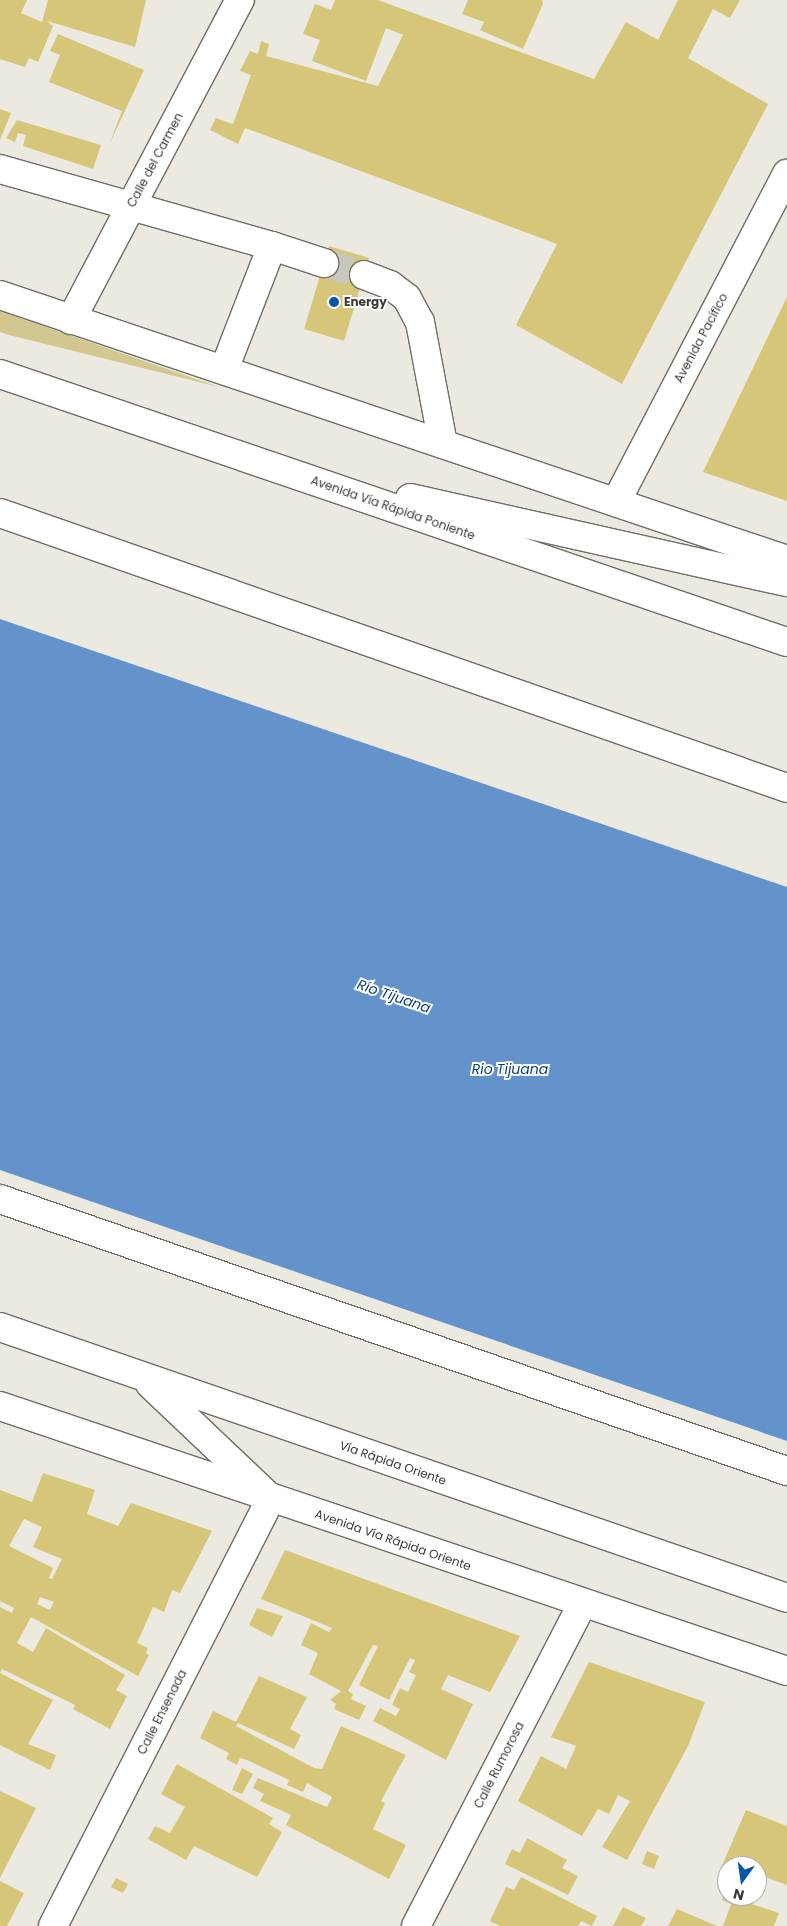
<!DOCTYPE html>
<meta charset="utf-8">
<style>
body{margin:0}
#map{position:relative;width:787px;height:1926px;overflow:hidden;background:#eceae0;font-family:Poppins,sans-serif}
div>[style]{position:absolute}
.green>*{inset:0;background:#d3c790}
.water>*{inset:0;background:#6493cb}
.building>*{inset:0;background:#d6c679}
.minor-tunnel>*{height:28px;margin-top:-14px;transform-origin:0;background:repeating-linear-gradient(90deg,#c9c7be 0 28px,transparent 0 42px)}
.roads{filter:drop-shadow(1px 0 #6f6d64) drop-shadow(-1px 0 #6f6d64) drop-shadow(0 1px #6f6d64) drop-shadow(0 -1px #6f6d64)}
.minor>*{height:28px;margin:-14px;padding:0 14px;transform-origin:14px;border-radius:14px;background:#fff}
.major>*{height:28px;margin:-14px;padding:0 14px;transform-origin:14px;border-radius:14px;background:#fff}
.highway>*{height:28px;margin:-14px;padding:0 14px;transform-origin:14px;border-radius:14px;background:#fff}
.dots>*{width:14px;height:14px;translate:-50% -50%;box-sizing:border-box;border:2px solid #fff;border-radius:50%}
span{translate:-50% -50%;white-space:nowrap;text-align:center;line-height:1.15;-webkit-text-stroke:4px #fff;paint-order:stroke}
.street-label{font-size:12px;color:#3b3a36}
.poi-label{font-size:12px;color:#3b3a36;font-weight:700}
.left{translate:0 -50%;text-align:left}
.water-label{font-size:14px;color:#0d3e73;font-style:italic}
.north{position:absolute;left:717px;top:1856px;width:50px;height:50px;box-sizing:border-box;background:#fff;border:1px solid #b1b0af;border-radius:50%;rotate:194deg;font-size:14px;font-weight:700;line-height:20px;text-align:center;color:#3b3a36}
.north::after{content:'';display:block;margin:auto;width:18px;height:22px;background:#0558a6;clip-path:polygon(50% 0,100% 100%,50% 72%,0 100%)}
</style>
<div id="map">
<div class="green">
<i style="clip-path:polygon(0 311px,219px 387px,9px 335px,0 332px)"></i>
</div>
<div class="water">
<i style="clip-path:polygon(0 619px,787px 887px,787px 1441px,0 1170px)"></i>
</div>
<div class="building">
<i style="clip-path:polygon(0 0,27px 0,21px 13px,42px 22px,48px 0,146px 0,135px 47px,47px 21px,53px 26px,38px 62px,29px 58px,25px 67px,0 59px)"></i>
<i style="clip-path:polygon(335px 0,378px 0,594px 79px,626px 22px,658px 40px,678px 0,740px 0,730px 18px,713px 9px,688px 58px,768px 104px,622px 384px,516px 325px,557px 244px,245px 128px,238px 144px,210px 130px,216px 118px,233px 124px,251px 75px,240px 71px,250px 51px,258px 54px,261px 41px,269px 44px,266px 56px,378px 86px,403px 35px,386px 28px,366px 81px,312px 61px,320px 40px,303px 34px,315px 4px,331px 10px)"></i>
<i style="clip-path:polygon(468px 0,542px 0,543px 4px,523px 49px,480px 30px,484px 22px,462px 14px)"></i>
<i style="clip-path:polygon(58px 34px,144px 70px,109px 145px,122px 111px,49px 82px,60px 55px,50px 51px)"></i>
<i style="clip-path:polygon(0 109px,11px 113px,0 140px)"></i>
<i style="clip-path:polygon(17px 120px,101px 145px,93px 169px,23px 146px,26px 135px,18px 133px,15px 142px,6px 138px)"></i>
<i style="clip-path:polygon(329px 246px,369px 258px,344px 341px,304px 329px)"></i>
<i style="clip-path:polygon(787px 297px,787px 501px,703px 472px)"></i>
<i style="clip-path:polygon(evenodd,43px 1473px,95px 1490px,87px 1514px,118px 1526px,131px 1503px,212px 1531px,180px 1593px,172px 1590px,164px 1612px,153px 1607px,137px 1643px,148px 1648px,146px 1653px,149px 1655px,138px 1676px,31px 1617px,17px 1643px,33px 1652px,46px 1628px,125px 1675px,116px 1690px,127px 1696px,110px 1729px,73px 1709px,75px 1705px,2px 1669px,0 1673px,53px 1700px,28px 1744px,56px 1755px,50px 1770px,0 1745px,0 1607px,12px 1613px,14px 1608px,0 1601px,0 1490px,32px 1502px,43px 1473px,24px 1519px,42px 1527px,33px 1547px,62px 1559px,52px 1579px,49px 1578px,53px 1568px,9px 1546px,24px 1519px,43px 1473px,40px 1597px,54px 1602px,50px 1610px,37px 1604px,40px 1597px)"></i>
<i style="clip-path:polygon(285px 1550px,520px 1636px,490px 1692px,448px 1675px,441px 1689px,473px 1704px,446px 1760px,373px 1721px,380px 1708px,396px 1716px,400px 1709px,392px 1705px,400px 1688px,408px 1692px,416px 1675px,409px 1672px,415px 1660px,410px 1658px,389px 1700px,359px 1685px,378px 1646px,373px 1645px,348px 1691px,353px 1694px,351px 1699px,366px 1706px,359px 1720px,334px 1709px,336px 1704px,330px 1700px,341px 1691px,309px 1674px,318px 1653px,301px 1645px,311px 1623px,329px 1632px,332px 1628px,261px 1599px)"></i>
<i style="clip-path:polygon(257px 1608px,283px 1616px,272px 1637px,249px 1625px)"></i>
<i style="clip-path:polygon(589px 1662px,705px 1702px,688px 1746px,627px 1860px,602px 1847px,630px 1801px,618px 1795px,609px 1814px,598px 1809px,582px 1836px,518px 1801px,541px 1756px,566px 1769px,576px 1746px,551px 1737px)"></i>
<i style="clip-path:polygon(259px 1676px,307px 1697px,290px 1729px,301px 1735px,294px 1749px,238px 1723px,236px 1726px,314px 1768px,322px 1769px,341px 1726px,406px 1755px,381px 1801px,385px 1803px,373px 1829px,406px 1845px,389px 1879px,286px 1825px,291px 1815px,260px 1801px,264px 1794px,253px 1788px,258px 1778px,327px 1807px,332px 1797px,307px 1783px,303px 1792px,287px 1785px,289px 1780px,247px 1760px,240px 1758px,237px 1765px,226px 1759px,229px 1753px,200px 1738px,213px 1711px,236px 1722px)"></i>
<i style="clip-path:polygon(177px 1764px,273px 1818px,269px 1824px,282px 1832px,257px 1877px,194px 1846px,186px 1860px,148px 1839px,155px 1826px,170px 1833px,185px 1807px,161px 1794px)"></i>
<i style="clip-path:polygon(242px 1768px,253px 1774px,242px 1794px,232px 1790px)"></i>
<i style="clip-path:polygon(0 1791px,36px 1808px,0 1878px)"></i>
<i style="clip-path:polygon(746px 1810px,787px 1826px,787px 1885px,757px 1874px,757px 1866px,727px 1866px,727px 1882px,717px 1877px)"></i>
<i style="clip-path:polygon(527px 1838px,567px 1860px,562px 1868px,578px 1876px,568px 1895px,505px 1864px,512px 1849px,520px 1853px)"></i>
<i style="clip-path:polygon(647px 1851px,659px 1856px,654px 1869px,642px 1864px)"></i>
<i style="clip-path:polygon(521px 1877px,597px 1916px,592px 1926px,581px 1921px,578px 1926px,500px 1926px,490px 1921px,506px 1887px,514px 1890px)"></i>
<i style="clip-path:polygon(116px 1878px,128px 1884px,123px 1893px,111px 1887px)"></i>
<i style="clip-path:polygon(0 1881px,24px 1893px,7px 1926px,0 1926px)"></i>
<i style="clip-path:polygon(727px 1888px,727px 1896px,779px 1913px,774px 1926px,723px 1926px,731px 1904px,722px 1900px)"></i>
<i style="clip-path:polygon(623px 1907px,646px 1918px,641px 1926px,613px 1926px)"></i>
<i style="clip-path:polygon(677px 1909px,717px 1926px,668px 1926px)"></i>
</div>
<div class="minor-tunnel">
<i style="left:324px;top:263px;width:42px;rotate:16.7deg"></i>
</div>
<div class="roads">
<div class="minor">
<i style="left:0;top:169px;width:283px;rotate:15.8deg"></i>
<i style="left:272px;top:246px;width:133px;rotate:111.2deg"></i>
<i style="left:272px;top:246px;width:55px;rotate:18.1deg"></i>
<i style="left:364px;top:275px;width:28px;rotate:21deg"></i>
<i style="left:390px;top:285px;width:21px;rotate:37deg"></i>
<i style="left:407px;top:298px;width:27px;rotate:62deg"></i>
<i style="left:420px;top:322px;width:124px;rotate:79.3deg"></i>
<i style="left:71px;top:320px;width:362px;rotate:-62.2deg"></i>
<i style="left:616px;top:502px;width:370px;rotate:-62.5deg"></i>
<i style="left:0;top:513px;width:834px;rotate:19.26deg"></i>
<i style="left:0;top:1199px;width:833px;rotate:19.07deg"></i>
<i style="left:53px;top:1926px;width:479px;rotate:-63deg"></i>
<i style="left:416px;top:1926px;width:361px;rotate:-62.7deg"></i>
</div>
<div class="major">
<i style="left:0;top:295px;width:830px;rotate:18.61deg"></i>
<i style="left:0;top:1406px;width:830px;rotate:18.61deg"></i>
</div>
<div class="highway">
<i style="left:0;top:374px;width:831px;rotate:18.81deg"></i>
<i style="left:410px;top:498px;width:386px;rotate:12.6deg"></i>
<i style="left:0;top:1327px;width:832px;rotate:19deg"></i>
<i style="left:150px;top:1384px;width:167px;rotate:43.5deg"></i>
</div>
</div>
<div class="dots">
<i style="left:334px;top:302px;background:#0558a6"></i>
</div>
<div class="street-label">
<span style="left:155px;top:160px;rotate:-62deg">Calle del Carmen</span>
<span style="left:701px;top:338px;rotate:-62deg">Avenida Pacífico</span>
<span style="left:393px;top:508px;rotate:19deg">Avenida Vía Rápida Poniente</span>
<span style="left:393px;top:1463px;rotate:19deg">Vía Rápida Oriente</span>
<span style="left:393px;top:1540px;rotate:19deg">Avenida Vía Rápida Oriente</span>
<span style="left:162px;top:1712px;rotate:-63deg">Calle Ensenada</span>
<span style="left:499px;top:1765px;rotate:-63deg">Calle Rumorosa</span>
</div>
<div class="poi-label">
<span class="left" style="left:344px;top:302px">Energy</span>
</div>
<div class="water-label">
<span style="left:394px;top:996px;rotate:19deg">Río Tijuana</span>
<span style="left:510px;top:1069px">Rio Tijuana</span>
</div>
<div class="north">N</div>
</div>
